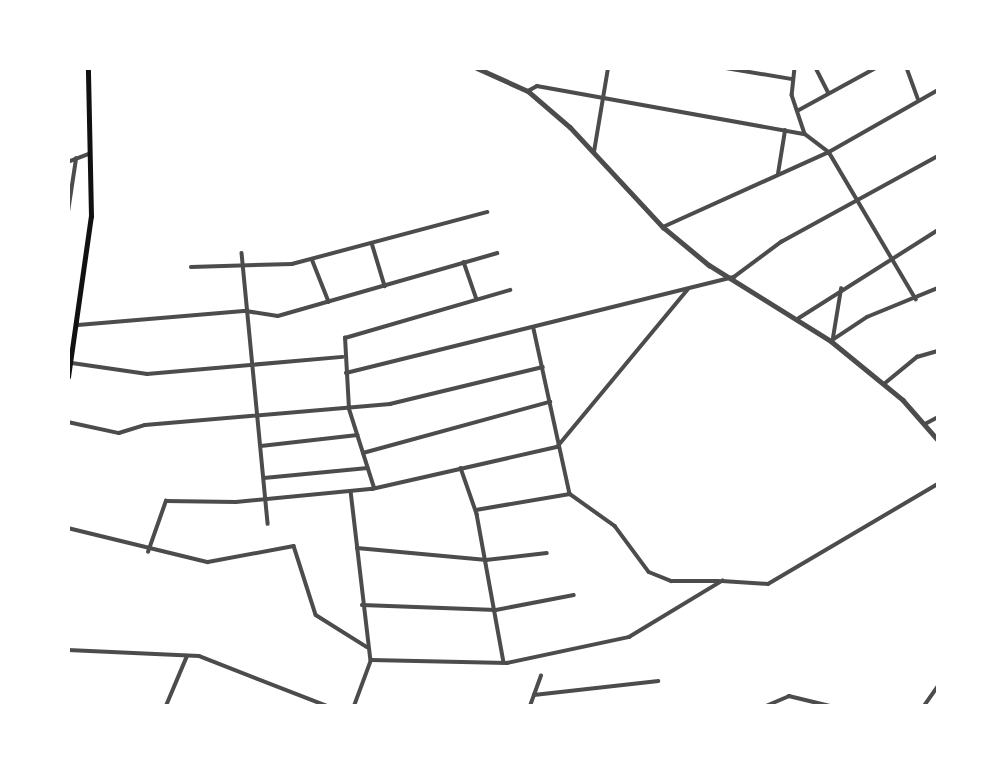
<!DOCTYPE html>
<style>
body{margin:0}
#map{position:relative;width:1006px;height:774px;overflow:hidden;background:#fff;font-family:"Exo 2",sans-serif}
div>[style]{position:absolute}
.minor>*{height:3.5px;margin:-1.75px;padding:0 1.75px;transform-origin:1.75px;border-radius:1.75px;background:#4c4c4c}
.tertiary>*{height:4.5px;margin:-2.25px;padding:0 2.25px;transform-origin:2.25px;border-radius:2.25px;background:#4c4c4c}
.primary>*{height:5px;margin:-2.5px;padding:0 2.5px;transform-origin:2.5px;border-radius:2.5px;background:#111}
span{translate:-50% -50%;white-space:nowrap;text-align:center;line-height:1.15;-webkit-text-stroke:6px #fff;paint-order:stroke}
.frame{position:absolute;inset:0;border:70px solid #fff;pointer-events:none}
</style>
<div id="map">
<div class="minor">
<i style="left:726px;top:68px;width:67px;rotate:9.5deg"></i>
<i style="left:795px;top:68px;width:27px;rotate:96deg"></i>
<i style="left:792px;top:95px;width:41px;rotate:71.6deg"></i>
<i style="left:805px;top:134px;width:30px;rotate:37deg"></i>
<i style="left:829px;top:152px;width:171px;rotate:59.4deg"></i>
<i style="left:816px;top:68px;width:28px;rotate:63deg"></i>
<i style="left:907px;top:68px;width:32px;rotate:70deg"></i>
<i style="left:528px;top:91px;width:10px;rotate:-29deg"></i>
<i style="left:537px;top:86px;width:272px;rotate:10.2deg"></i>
<i style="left:799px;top:110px;width:88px;rotate:-28.6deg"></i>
<i style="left:594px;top:152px;width:85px;rotate:-80.5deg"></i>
<i style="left:68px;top:162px;width:22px;rotate:-21deg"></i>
<i style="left:778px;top:174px;width:44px;rotate:-80.8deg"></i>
<i style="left:68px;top:212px;width:54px;rotate:-81.4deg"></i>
<i style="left:663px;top:227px;width:182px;rotate:-24.3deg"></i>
<i style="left:829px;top:152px;width:125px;rotate:-29.6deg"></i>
<i style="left:372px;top:243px;width:45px;rotate:73.2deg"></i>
<i style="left:242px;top:253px;width:272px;rotate:84.5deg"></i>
<i style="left:312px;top:259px;width:46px;rotate:68.4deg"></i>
<i style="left:464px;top:262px;width:39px;rotate:71deg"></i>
<i style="left:191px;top:267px;width:101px;rotate:-1.7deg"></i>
<i style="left:292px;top:264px;width:202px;rotate:-14.9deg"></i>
<i style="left:799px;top:318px;width:165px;rotate:-32.3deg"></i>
<i style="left:78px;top:325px;width:169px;rotate:-4.8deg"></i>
<i style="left:246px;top:311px;width:32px;rotate:9deg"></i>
<i style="left:278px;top:316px;width:228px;rotate:-16deg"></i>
<i style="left:534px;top:329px;width:169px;rotate:77.7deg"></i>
<i style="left:570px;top:494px;width:55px;rotate:35.4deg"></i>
<i style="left:615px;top:526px;width:57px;rotate:53.5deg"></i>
<i style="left:649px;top:572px;width:24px;rotate:22deg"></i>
<i style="left:671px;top:581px;width:48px"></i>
<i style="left:833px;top:338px;width:50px;rotate:-80.7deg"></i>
<i style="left:831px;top:341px;width:43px;rotate:-33.7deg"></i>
<i style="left:867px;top:317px;width:77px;rotate:-22.2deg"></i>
<i style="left:72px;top:363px;width:76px;rotate:8.3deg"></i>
<i style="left:147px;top:374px;width:196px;rotate:-5deg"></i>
<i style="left:346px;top:373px;width:400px;rotate:-13.9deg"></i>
<i style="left:734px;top:277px;width:59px;rotate:-36.7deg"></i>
<i style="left:781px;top:242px;width:179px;rotate:-28.7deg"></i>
<i style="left:884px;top:384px;width:43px;rotate:-39.3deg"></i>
<i style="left:917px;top:357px;width:22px;rotate:-16deg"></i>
<i style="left:68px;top:422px;width:52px;rotate:12.2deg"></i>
<i style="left:119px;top:433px;width:27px;rotate:-17deg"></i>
<i style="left:145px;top:425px;width:246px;rotate:-4.9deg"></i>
<i style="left:390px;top:404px;width:157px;rotate:-13.6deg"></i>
<i style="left:925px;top:424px;width:15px;rotate:-28deg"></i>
<i style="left:261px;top:446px;width:97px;rotate:-6.5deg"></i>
<i style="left:363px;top:453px;width:194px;rotate:-15.3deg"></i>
<i style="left:461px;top:468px;width:49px;rotate:70.8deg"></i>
<i style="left:477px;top:514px;width:151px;rotate:79.7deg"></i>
<i style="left:264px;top:478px;width:104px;rotate:-5.5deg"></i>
<i style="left:374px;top:488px;width:83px;rotate:-107.6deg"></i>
<i style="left:349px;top:409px;width:71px;rotate:-93.2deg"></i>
<i style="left:345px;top:338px;width:172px;rotate:-16.2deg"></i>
<i style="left:351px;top:491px;width:170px;rotate:83.3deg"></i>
<i style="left:476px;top:510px;width:95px;rotate:-9.7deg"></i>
<i style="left:68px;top:528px;width:144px;rotate:13.7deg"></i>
<i style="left:208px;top:562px;width:87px;rotate:-10.5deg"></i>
<i style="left:294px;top:546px;width:72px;rotate:72.3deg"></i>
<i style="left:316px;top:615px;width:60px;rotate:32.1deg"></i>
<i style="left:357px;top:548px;width:130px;rotate:5.3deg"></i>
<i style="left:486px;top:560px;width:61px;rotate:-6.5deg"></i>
<i style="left:148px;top:552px;width:54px;rotate:-70.6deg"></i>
<i style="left:166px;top:501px;width:70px;rotate:0.8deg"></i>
<i style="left:236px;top:502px;width:137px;rotate:-5.5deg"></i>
<i style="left:372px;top:489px;width:190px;rotate:-12.8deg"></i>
<i style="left:557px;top:447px;width:205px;rotate:-50.3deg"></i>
<i style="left:362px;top:605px;width:134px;rotate:2.1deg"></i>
<i style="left:496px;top:610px;width:79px;rotate:-10.9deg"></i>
<i style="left:68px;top:650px;width:131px;rotate:2.6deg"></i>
<i style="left:199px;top:656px;width:137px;rotate:21.3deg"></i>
<i style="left:534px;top:695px;width:125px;rotate:-6.4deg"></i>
<i style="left:166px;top:706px;width:54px;rotate:-67.2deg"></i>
<i style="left:354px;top:706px;width:49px;rotate:-69.7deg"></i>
<i style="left:371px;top:660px;width:136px;rotate:1.3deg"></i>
<i style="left:507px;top:663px;width:125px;rotate:-12deg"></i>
<i style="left:629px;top:637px;width:109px;rotate:-31.1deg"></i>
<i style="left:722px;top:581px;width:46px;rotate:3.7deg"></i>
<i style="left:768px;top:584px;width:197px;rotate:-30.5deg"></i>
<i style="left:530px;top:706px;width:32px;rotate:-70deg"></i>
<i style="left:766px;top:706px;width:25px;rotate:-23deg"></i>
<i style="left:789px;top:696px;width:42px;rotate:13.7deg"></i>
<i style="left:857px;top:706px;width:23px"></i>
<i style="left:924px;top:706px;width:24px;rotate:-55deg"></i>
</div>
<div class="tertiary">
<i style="left:477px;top:68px;width:56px;rotate:24.3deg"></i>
<i style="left:528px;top:91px;width:55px;rotate:40.6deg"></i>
<i style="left:570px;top:127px;width:137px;rotate:47.1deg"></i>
<i style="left:663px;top:227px;width:60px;rotate:39.6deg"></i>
<i style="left:709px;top:265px;width:144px;rotate:31.9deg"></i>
<i style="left:831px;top:341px;width:93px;rotate:39.3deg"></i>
<i style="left:903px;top:400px;width:53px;rotate:48.8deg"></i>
</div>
<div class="primary">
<i style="left:68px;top:377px;width:163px;rotate:-81.9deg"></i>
<i style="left:91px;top:216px;width:148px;rotate:-91.2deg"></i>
</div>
<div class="frame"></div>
</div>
